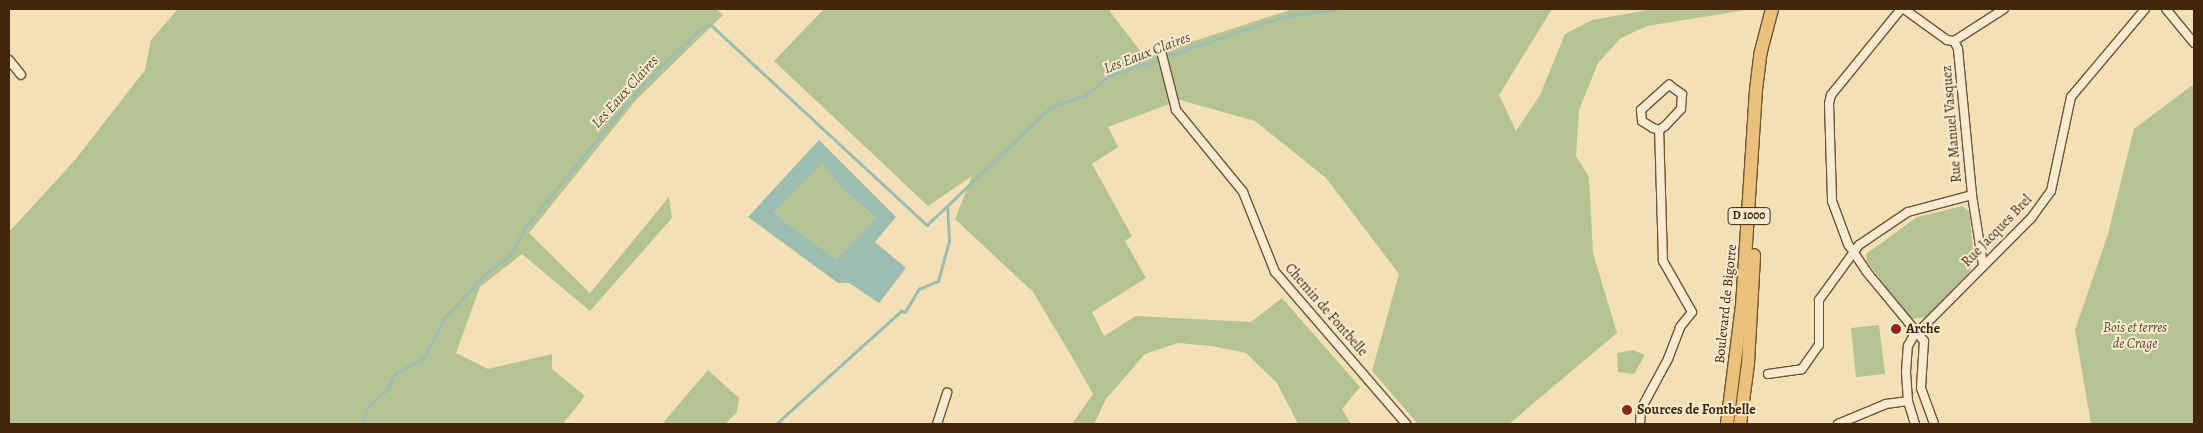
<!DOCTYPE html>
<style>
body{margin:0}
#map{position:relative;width:2203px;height:433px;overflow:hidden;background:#f4e0b6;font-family:Alegreya,serif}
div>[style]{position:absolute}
.green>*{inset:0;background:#b5c393}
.water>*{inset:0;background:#9cbdaf}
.stream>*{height:2.5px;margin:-1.25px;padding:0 1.25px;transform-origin:1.25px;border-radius:1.25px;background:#9cbdaf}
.roads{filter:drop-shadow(1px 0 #6e5536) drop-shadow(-1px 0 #6e5536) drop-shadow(0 1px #6e5536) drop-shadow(0 -1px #6e5536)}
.street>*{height:8px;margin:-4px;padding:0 4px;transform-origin:4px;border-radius:4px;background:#f8ebd0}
.primary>*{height:12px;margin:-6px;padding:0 6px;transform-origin:6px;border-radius:6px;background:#eac07b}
.dots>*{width:14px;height:14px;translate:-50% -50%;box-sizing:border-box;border:2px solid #f8ebd0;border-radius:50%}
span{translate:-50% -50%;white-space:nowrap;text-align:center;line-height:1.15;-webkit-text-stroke:4px #f8ebd0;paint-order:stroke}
.shield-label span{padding:1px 4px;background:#f8ebd0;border:1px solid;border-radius:4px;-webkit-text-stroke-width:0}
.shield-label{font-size:12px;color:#42270b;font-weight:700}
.street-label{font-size:14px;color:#42270b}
.park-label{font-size:14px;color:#5f4e2d;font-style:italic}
.poi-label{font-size:14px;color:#42270b;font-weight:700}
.left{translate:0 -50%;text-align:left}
.water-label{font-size:15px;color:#584c34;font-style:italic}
.frame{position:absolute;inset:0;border:10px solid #42270b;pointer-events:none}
</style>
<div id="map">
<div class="green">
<i style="clip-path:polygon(178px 9px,716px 9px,723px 15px,637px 99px,529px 233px,590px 293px,669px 197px,672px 218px,590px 311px,522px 254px,480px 287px,456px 353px,488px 369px,552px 354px,552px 369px,585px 396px,563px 424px,9px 424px,9px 232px,75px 160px,145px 70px,151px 40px)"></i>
<i style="clip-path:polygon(824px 9px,1108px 9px,1145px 57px,1293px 9px,1552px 9px,1499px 95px,1516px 131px,1540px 95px,1565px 34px,1592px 20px,1654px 9px,1752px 9px,1647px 26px,1621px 38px,1598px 63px,1579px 110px,1576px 156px,1589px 177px,1593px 253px,1617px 333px,1509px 424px,1418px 424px,1372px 371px,1399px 274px,1326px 178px,1255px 121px,1180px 100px,1108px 127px,1118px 147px,1092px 164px,1132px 236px,1125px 241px,1146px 278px,1092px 312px,1104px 336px,1136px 316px,1251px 322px,1282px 298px,1360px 387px,1342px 409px,1351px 424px,1298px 424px,1277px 383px,1246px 353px,1212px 346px,1178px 343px,1145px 354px,1106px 399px,1094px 424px,1072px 424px,1093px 394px,1075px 362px,1033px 292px,955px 219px,972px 176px,928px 206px,774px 61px)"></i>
<i style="clip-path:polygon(2194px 84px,2194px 424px,2091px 424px,2075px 330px,2108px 234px,2134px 129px)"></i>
<i style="clip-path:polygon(822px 162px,842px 189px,876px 218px,836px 259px,774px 213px)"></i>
<i style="clip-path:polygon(1963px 206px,1969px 212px,1974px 259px,1970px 271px,1927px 317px,1911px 319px,1867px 262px,1866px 254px,1917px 217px)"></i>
<i style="clip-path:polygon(1879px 325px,1885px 374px,1856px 377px,1851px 328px)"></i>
<i style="clip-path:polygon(1633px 350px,1645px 355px,1634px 374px,1618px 372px,1617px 353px)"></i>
<i style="clip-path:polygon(708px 370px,739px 398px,737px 412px,725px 424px,662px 424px)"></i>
</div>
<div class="water">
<i style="clip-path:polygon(evenodd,819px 140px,896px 217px,875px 242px,906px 268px,879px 303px,849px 283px,838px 283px,748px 217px,819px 140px,822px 163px,842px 189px,876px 218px,836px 259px,774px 213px,822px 163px)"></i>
</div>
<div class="stream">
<i style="left:362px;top:424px;width:19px;rotate:-72deg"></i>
<i style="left:368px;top:406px;width:26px;rotate:-40deg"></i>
<i style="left:388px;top:389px;width:17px;rotate:-66deg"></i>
<i style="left:395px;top:373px;width:31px;rotate:-27deg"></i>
<i style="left:423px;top:359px;width:47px;rotate:-62.4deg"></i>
<i style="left:445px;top:317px;width:62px;rotate:-47deg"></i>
<i style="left:487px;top:272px;width:28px;rotate:-35deg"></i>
<i style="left:510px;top:256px;width:34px;rotate:-62deg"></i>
<i style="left:526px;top:226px;width:185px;rotate:-50.5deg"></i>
<i style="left:644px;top:83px;width:78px;rotate:-44deg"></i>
<i style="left:700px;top:29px;width:11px;rotate:-27deg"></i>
<i style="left:710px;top:24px;width:296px;rotate:42.8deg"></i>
<i style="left:927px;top:225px;width:171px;rotate:-43.6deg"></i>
<i style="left:1051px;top:107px;width:36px;rotate:-19deg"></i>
<i style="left:1085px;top:95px;width:31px;rotate:-38deg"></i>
<i style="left:1109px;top:76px;width:180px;rotate:-18.8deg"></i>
<i style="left:1279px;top:18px;width:58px;rotate:-9deg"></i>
<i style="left:776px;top:424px;width:169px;rotate:-42.1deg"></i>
<i style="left:901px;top:311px;width:4px;rotate:14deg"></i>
<i style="left:905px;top:312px;width:27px;rotate:-59deg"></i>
<i style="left:919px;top:289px;width:21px;rotate:-23deg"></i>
<i style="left:938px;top:281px;width:41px;rotate:-74.6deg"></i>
<i style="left:949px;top:241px;width:33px;rotate:-93deg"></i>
</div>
<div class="roads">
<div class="street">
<i style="left:1901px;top:9px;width:111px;rotate:129.1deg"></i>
<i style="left:1831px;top:95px;width:9px;rotate:103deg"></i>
<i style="left:1829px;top:104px;width:97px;rotate:88.2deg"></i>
<i style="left:1832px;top:201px;width:46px;rotate:69.6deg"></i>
<i style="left:1848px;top:244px;width:32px;rotate:56deg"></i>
<i style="left:1866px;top:271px;width:91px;rotate:50.4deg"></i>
<i style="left:1924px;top:341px;width:47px;rotate:93.7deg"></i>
<i style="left:1921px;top:388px;width:38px;rotate:70deg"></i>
<i style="left:1904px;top:9px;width:53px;rotate:35.8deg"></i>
<i style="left:1947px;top:40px;width:7px;rotate:8deg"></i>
<i style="left:1954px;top:41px;width:9px;rotate:63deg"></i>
<i style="left:1958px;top:49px;width:147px;rotate:84.5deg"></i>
<i style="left:1972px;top:195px;width:71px;rotate:81.1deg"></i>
<i style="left:2166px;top:9px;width:44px;rotate:50.5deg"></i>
<i style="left:1954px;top:41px;width:59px;rotate:-32.6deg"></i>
<i style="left:1160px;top:47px;width:65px;rotate:75.7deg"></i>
<i style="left:1176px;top:110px;width:106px;rotate:50.7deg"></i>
<i style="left:1243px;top:192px;width:86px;rotate:68.2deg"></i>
<i style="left:1275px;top:272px;width:201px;rotate:49.2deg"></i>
<i style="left:9px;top:60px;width:19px;rotate:51deg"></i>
<i style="left:1669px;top:85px;width:16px;rotate:35deg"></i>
<i style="left:1682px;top:94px;width:15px;rotate:94deg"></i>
<i style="left:1681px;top:109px;width:23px;rotate:133deg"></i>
<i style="left:1665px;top:126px;width:7px;rotate:146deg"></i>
<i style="left:1659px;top:130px;width:6px;rotate:-162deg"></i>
<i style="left:1653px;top:128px;width:13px;rotate:-148deg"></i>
<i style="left:1642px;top:121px;width:11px;rotate:-95deg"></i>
<i style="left:1641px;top:110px;width:38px;rotate:-42deg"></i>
<i style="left:1768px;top:374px;width:34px;rotate:-8deg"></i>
<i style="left:1802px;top:369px;width:29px;rotate:-55deg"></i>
<i style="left:1819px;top:345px;width:45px;rotate:-90deg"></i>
<i style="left:1819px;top:300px;width:68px;rotate:-54deg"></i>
<i style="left:1859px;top:245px;width:59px;rotate:-34deg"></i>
<i style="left:1908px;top:212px;width:66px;rotate:-14.9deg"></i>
<i style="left:937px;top:424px;width:33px;rotate:-72deg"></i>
<i style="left:1640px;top:424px;width:15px;rotate:-86deg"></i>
<i style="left:1641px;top:409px;width:57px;rotate:-61.6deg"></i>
<i style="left:1668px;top:359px;width:34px;rotate:-69deg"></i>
<i style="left:1680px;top:327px;width:19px;rotate:-51deg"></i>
<i style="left:1692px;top:312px;width:59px;rotate:-119.6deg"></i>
<i style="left:1663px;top:261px;width:131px;rotate:-91.7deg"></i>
<i style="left:1838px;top:424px;width:52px;rotate:-22.6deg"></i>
<i style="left:1886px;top:404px;width:22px;rotate:-8deg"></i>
<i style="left:1915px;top:424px;width:24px;rotate:-107deg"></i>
<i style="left:1908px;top:401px;width:29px;rotate:-94deg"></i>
<i style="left:1906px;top:372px;width:26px;rotate:-86deg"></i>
<i style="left:1908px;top:346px;width:10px;rotate:-61deg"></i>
<i style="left:1913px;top:337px;width:169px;rotate:-45.2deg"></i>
<i style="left:2032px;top:217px;width:32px;rotate:-54deg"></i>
<i style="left:2051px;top:191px;width:96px;rotate:-78deg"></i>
<i style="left:2071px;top:97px;width:115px;rotate:-49.9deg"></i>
</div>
<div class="primary">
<i style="left:1727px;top:424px;width:119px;rotate:-82.8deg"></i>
<i style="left:1742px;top:306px;width:216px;rotate:-86.3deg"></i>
<i style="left:1756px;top:90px;width:35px;rotate:-83deg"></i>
<i style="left:1760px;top:55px;width:48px;rotate:-75.4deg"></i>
<i style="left:1740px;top:424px;width:61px;rotate:-82.4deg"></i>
<i style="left:1748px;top:364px;width:109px;rotate:-86.8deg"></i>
</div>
</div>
<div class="dots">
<i style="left:1896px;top:329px;background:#8f2418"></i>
<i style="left:1627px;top:410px;background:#8f2418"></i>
</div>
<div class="shield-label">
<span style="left:1749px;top:216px">D 1000</span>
</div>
<div class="street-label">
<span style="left:1952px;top:124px;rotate:-95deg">Rue Manuel Vasquez</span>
<span style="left:1997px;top:231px;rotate:-46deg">Rue Jacques Brel</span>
<span style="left:1726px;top:304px;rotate:-84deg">Boulevard de Bigorre</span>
<span style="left:1326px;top:310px;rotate:49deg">Chemin de Fontbelle</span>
</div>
<div class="park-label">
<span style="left:2135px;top:336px">Bois et terres<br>de Crage</span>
</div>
<div class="poi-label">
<span class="left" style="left:1906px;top:329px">Arche</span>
<span class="left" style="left:1637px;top:410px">Sources de Fontbelle</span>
</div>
<div class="water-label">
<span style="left:1147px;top:53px;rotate:-21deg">Les Eaux Claires</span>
<span style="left:625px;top:92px;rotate:-48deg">Les Eaux Claires</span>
</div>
<div class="frame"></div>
</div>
